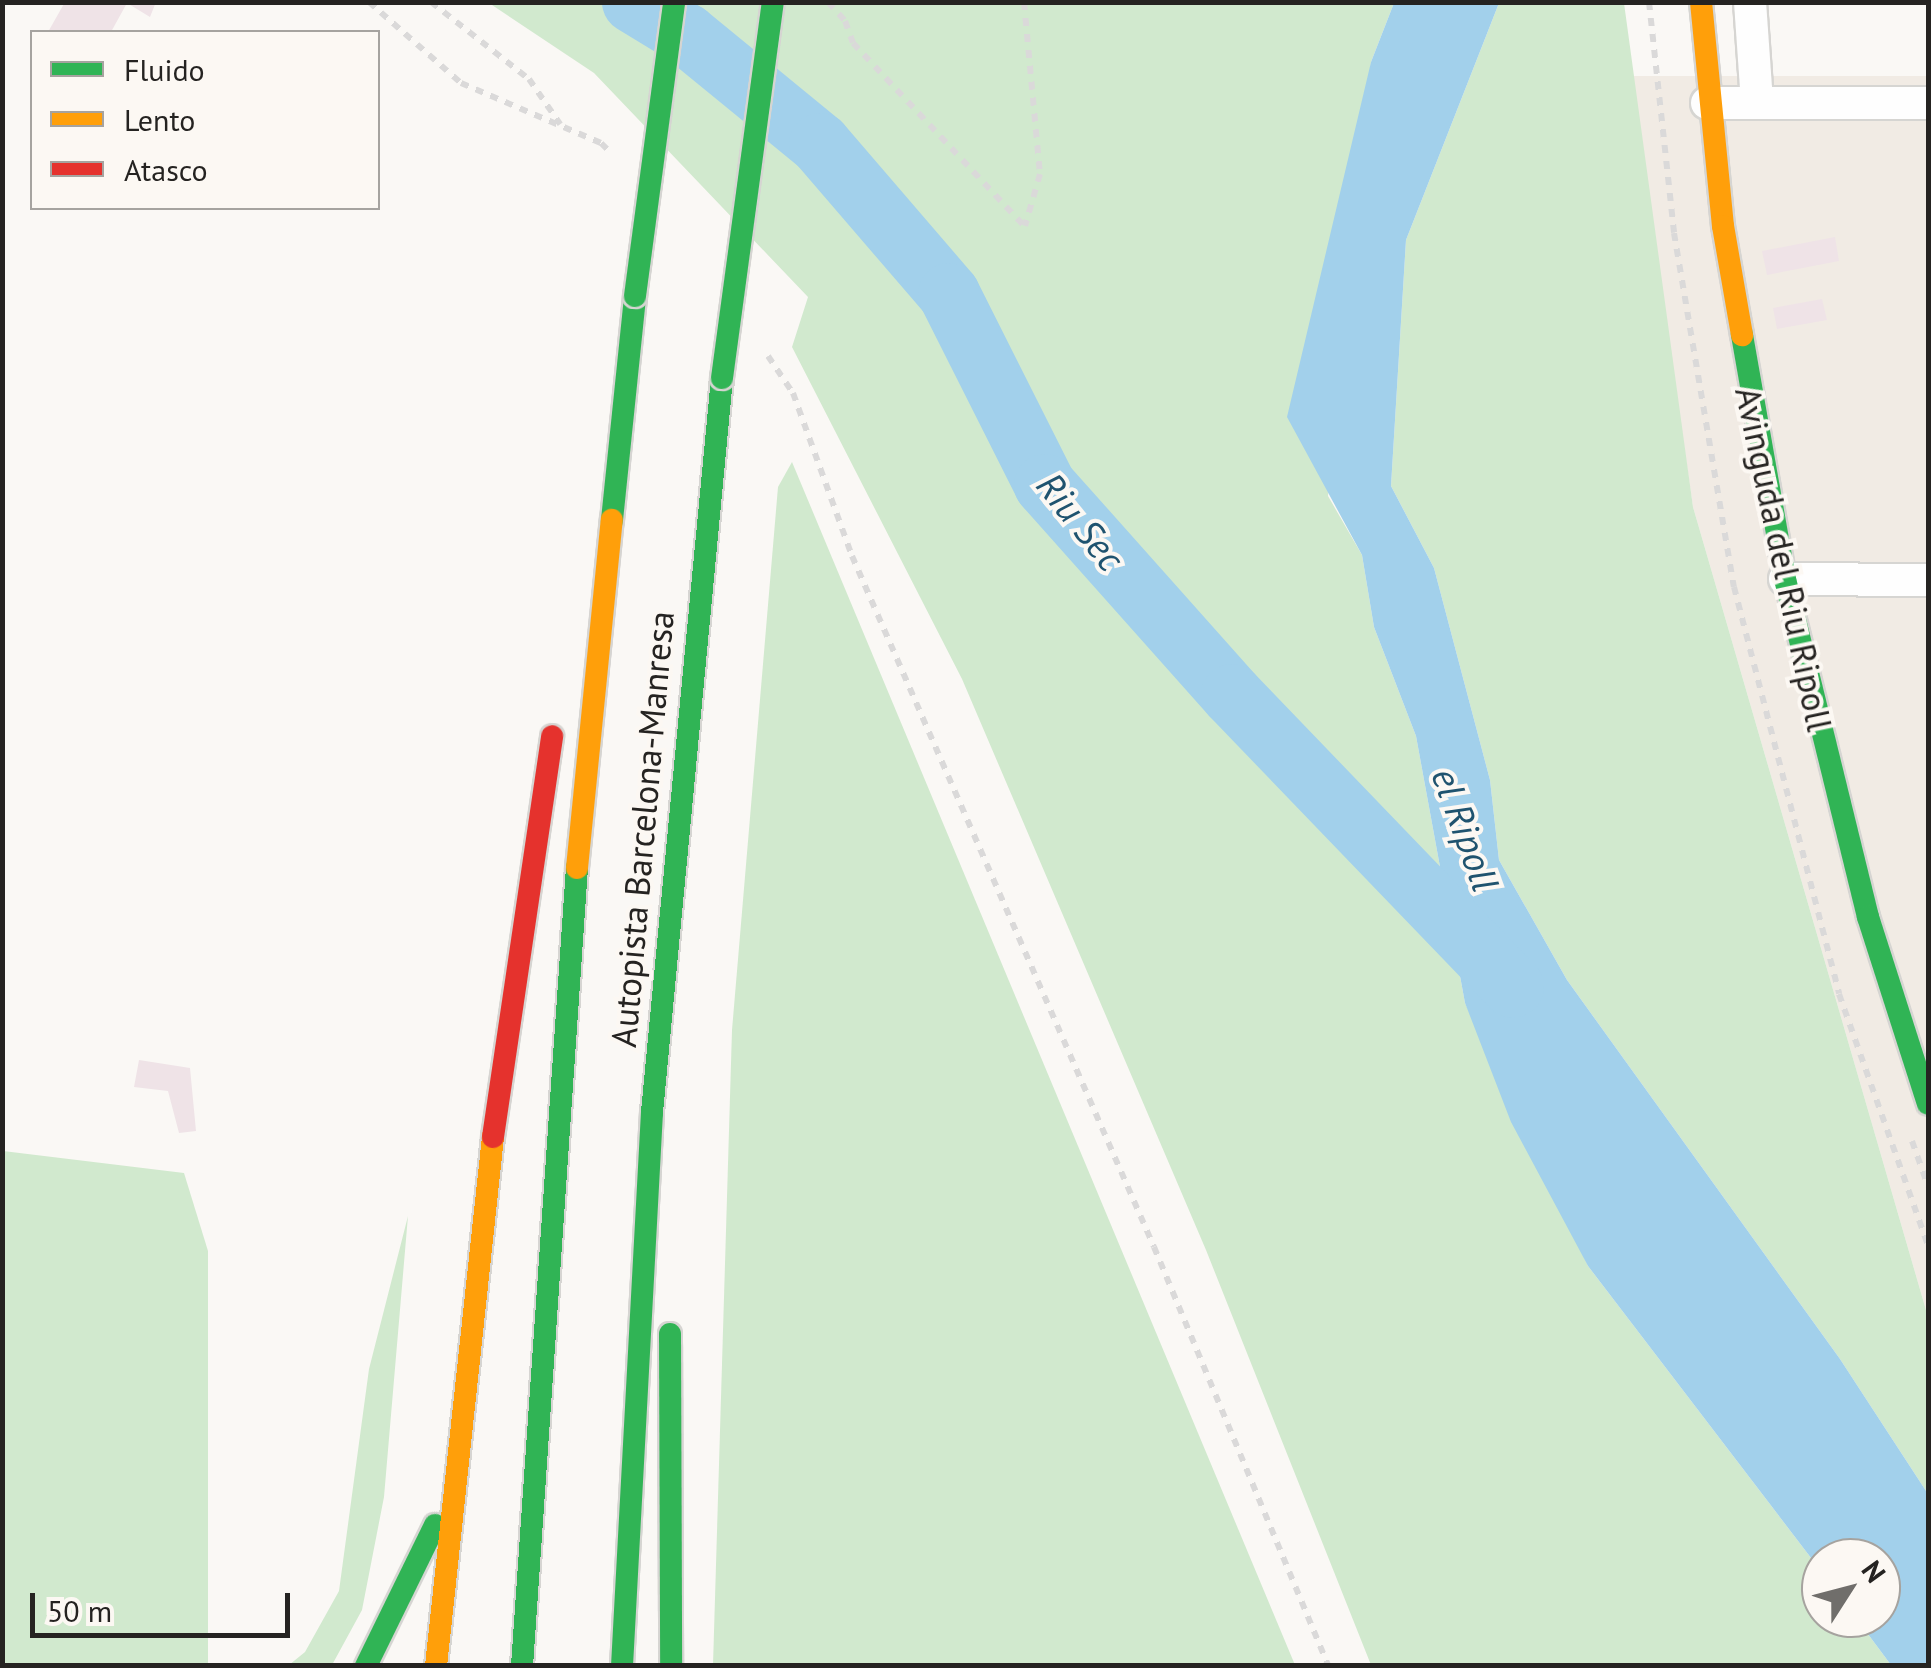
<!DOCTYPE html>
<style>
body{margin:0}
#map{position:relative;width:1931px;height:1668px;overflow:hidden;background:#faf8f5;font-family:"PT Sans",sans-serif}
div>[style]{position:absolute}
.built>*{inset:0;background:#f1ebe4}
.green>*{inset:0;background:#d1e9ce}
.water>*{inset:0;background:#a2d0eb}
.river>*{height:62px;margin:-31px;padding:0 31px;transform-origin:31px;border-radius:31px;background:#a2d0eb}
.building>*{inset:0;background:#efe3e7}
.path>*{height:6px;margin-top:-3px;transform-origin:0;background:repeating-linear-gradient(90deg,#dad9d9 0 8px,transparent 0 16px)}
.roads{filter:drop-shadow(2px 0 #d6d5d2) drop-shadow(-2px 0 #d6d5d2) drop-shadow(0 2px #d6d5d2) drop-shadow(0 -2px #d6d5d2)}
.street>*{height:32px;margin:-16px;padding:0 16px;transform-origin:16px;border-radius:16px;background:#fefefe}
.fast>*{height:22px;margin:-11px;padding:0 11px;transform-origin:11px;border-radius:11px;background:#30b455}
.slow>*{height:22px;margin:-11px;padding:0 11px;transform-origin:11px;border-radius:11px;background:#ff9f0a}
.jam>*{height:22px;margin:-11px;padding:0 11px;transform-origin:11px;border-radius:11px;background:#e5322d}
.bridges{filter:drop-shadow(2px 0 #d6d5d2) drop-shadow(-2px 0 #d6d5d2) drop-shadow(0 2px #d6d5d2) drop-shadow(0 -2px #d6d5d2)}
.fast-bridge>*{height:22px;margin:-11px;padding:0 11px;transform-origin:11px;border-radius:11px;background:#30b455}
span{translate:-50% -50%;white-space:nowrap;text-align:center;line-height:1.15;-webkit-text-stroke:8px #fcf8f3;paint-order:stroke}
.street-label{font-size:35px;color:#252321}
.water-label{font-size:38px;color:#1f536f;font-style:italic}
.frame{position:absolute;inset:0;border:5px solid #252321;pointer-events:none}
.legend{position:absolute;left:30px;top:30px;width:350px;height:180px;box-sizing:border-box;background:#fcf8f3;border:2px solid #a6a39f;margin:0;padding:12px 18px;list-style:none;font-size:30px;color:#252321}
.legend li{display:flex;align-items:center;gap:20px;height:50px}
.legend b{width:50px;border:2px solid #a6a39f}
.north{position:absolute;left:1801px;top:1538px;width:100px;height:100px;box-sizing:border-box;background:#fcf8f3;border:2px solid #a6a39f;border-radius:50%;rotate:54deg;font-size:28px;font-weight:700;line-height:40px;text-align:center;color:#252321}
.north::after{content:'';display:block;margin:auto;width:35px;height:45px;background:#706e6b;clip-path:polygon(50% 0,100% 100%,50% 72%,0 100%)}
.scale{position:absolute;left:30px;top:1593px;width:260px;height:45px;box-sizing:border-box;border:5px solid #252321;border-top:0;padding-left:12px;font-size:30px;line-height:35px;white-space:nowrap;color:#252321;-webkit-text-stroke:8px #fcf8f3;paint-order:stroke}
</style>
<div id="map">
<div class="built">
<i style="clip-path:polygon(1630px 76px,1928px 76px,1928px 1317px,1693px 507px)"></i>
</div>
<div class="green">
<i style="clip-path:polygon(489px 3px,1394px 3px,1371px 62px,1328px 496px,1362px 555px,1374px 627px,1416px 736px,1465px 1003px,1588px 1266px,1821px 1571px,1821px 1618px,1856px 1618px,1891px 1665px,1371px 1665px,1206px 1250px,962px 679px,792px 347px,808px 297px,594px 73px)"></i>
<i style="clip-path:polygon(1499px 3px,1624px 3px,1693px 507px,1928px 1317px,1928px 1494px,1840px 1359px,1567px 980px,1499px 860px,1490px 780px,1434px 568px,1391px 486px,1406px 240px)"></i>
<i style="clip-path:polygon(792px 462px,1295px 1665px,713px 1665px,732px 1030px,778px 487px)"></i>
<i style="clip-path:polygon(3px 1151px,184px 1173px,208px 1251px,208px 1665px,3px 1665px)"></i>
<i style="clip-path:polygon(408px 1216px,384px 1497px,362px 1610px,332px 1665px,289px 1665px,305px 1652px,339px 1591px,369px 1369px)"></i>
</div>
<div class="water">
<i style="clip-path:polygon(1394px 3px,1499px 3px,1406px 240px,1391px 486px,1434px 568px,1490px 780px,1499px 860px,1567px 980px,1840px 1359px,1928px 1494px,1928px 1665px,1891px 1665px,1856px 1618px,1881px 1618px,1881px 1558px,1821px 1558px,1821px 1571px,1588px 1266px,1511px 1122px,1465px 1003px,1416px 736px,1374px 627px,1362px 555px,1287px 417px,1371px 62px)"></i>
</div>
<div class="river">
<i style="left:633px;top:2px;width:63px;rotate:31.4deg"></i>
<i style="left:687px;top:35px;width:172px;rotate:39.3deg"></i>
<i style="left:820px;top:144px;width:198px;rotate:49.3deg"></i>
<i style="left:949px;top:294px;width:214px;rotate:63.3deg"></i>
<i style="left:1045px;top:485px;width:281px;rotate:48.3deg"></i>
<i style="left:1232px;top:695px;width:405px;rotate:46.1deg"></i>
</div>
<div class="building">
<i style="clip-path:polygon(65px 2px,156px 2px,150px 17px,127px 3px,111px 32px,48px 32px)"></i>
<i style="clip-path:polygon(1835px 237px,1839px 261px,1767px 275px,1762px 251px)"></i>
<i style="clip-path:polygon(1822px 299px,1827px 320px,1777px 329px,1773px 308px)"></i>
<i style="clip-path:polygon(139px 1060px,190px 1068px,196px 1131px,179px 1133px,168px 1091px,134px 1087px)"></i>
</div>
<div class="path">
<i style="left:369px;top:2px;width:123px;rotate:41.4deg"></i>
<i style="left:461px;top:83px;width:152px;rotate:23.2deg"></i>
<i style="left:601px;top:143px;width:14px;rotate:45deg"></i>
<i style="left:431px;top:2px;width:125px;rotate:38.2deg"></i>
<i style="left:529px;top:79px;width:55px;rotate:55.4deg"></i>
<i style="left:828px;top:2px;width:25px;rotate:48deg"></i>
<i style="left:845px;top:21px;width:23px;rotate:70deg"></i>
<i style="left:853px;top:43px;width:252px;rotate:46.9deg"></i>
<i style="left:1024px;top:2px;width:173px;rotate:84.7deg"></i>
<i style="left:1040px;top:174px;width:54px;rotate:106.1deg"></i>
<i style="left:1649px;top:2px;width:232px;rotate:83.8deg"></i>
<i style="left:1674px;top:233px;width:359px;rotate:80.4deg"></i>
<i style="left:1734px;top:587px;width:420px;rotate:75.5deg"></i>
<i style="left:1839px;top:994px;width:266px;rotate:70.5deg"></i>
<i style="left:768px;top:356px;width:45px;rotate:56deg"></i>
<i style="left:793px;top:393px;width:173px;rotate:70.1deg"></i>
<i style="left:852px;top:556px;width:754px;rotate:66.39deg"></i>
<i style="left:1154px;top:1247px;width:454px;rotate:67.4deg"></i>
<i style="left:1912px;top:1141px;width:48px;rotate:70.4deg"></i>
</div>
<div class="roads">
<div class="street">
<i style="left:1750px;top:2px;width:101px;rotate:86deg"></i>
<i style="left:1707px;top:103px;width:221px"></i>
<i style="left:1785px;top:579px;width:143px;rotate:0.4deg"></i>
</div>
<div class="fast">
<i style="left:1742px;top:335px;width:248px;rotate:80deg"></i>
<i style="left:1785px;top:579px;width:348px;rotate:76.2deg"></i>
<i style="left:1868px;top:917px;width:196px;rotate:72.2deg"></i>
<i style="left:612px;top:520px;width:225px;rotate:-84.1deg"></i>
<i style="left:670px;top:1334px;width:332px;rotate:89.8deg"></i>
<i style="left:366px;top:1666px;width:157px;rotate:-63.9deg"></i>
<i style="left:522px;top:1666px;width:800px;rotate:-86.06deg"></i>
<i style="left:622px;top:1666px;width:555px;rotate:-86.9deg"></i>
<i style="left:652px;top:1112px;width:737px;rotate:-84.55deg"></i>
</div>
<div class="slow">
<i style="left:1701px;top:2px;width:225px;rotate:84.4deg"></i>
<i style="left:1723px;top:226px;width:111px;rotate:80.1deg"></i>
<i style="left:577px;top:868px;width:350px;rotate:-84.3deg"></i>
<i style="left:436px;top:1666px;width:532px;rotate:-83.85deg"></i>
</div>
<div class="jam">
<i style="left:493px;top:1137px;width:405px;rotate:-81.6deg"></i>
</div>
</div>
<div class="bridges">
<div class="fast-bridge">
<i style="left:635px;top:296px;width:297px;rotate:-82.4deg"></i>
<i style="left:722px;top:378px;width:379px;rotate:-82.3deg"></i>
</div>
</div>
<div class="street-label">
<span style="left:1784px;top:559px;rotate:78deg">Avinguda del Riu Ripoll</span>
<span style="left:642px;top:829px;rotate:-85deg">Autopista Barcelona-Manresa</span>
</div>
<div class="water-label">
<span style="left:1081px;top:521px;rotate:51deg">Riu Sec</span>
<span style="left:1466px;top:829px;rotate:70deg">el Ripoll</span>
</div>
<div class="frame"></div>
<ul class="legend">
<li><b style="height:12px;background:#30b455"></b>Fluido</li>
<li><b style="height:12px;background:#ff9f0a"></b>Lento</li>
<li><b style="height:12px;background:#e5322d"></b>Atasco</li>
</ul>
<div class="north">N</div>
<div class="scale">50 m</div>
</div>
